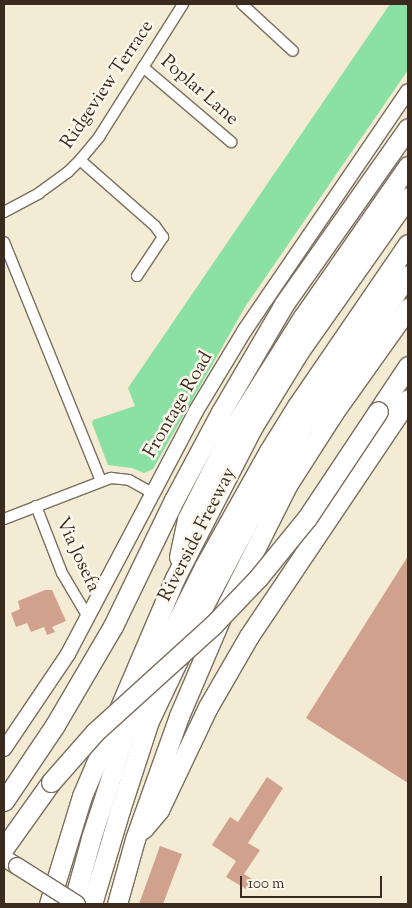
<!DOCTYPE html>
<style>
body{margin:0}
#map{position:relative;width:412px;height:908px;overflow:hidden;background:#f3ebd4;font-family:"Sorts Mill Goudy",serif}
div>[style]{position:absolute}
.green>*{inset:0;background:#8be0a3}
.building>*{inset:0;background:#d0a18d}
.roads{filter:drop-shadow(1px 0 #7b6e5e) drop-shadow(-1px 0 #7b6e5e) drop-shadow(0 1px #7b6e5e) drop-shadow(0 -1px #7b6e5e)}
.street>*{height:10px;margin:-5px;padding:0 5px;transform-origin:5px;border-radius:5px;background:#fff}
.secondary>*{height:14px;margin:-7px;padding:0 7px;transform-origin:7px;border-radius:7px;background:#fff}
.primary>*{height:16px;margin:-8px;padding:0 8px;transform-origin:8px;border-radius:8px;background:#fff}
.highway>*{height:19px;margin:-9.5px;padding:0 9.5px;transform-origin:9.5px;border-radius:9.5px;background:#fff}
.bridges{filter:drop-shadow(1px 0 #7b6e5e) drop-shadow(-1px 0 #7b6e5e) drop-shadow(0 1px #7b6e5e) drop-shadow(0 -1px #7b6e5e)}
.primary-bridge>*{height:16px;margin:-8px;padding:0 8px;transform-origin:8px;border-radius:8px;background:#fff}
.highway-bridge>*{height:19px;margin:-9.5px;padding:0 9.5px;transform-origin:9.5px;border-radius:9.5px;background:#fff}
span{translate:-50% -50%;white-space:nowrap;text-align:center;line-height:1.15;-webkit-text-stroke:5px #fbf7ec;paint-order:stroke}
.street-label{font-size:19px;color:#3b2a1e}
.frame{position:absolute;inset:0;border:5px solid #3b2a1e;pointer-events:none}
.scale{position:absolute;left:240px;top:876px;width:142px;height:22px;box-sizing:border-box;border:2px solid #3b2a1e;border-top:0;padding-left:6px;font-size:15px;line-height:18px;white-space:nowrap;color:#3b2a1e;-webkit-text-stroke:4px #fbf7ec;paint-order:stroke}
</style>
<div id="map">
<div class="green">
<i style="clip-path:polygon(390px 4px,408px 4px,408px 70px,245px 307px,153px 469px,144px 473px,132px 468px,108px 465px,92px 423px,93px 420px,135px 406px,128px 388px)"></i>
</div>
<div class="building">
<i style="clip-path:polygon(408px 556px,408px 783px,306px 718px)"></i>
<i style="clip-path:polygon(45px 590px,52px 590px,66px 621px,52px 627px,55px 632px,47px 635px,44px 627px,31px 632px,27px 623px,16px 627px,11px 613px,20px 609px,18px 601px)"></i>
<i style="clip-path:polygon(267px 777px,283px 788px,248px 843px,260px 850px,244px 874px,252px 879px,246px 889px,226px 877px,236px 861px,212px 845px,230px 817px,238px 822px)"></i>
<i style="clip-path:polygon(160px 846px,182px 854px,163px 904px,139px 904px)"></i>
</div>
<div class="roads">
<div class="street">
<i style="left:242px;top:4px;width:69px;rotate:42.7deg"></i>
<i style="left:143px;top:67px;width:116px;rotate:40.4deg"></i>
<i style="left:80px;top:160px;width:100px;rotate:41.3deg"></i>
<i style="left:155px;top:226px;width:14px;rotate:54deg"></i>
<i style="left:163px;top:237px;width:47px;rotate:123.7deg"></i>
<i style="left:4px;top:212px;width:40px;rotate:-28deg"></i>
<i style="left:39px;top:193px;width:36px;rotate:-36deg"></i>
<i style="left:68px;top:172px;width:17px;rotate:-45deg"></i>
<i style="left:80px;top:160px;width:30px;rotate:-50deg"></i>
<i style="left:99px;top:137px;width:157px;rotate:-57.7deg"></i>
<i style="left:4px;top:242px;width:258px;rotate:67.9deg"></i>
<i style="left:36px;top:506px;width:72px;rotate:68.8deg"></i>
<i style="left:62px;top:573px;width:51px;rotate:59.4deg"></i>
<i style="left:4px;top:519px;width:115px;rotate:-21deg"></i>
<i style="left:111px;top:478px;width:18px;rotate:6deg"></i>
<i style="left:129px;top:480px;width:26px;rotate:29deg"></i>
</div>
<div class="secondary">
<i style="left:4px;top:749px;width:115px;rotate:-56deg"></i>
<i style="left:68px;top:654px;width:275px;rotate:-62.2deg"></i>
<i style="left:196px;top:411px;width:95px;rotate:-58.8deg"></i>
<i style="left:245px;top:330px;width:289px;rotate:-55.7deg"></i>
</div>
<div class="primary">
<i style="left:4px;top:858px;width:15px;rotate:32deg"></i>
</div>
<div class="highway">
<i style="left:378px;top:411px;width:54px;rotate:-56.3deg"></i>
<i style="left:179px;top:557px;width:39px;rotate:-78deg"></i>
<i style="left:187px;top:519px;width:102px;rotate:-63.2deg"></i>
<i style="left:233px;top:428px;width:131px;rotate:-57.8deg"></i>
<i style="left:303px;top:317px;width:184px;rotate:-55.2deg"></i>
<i style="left:4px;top:801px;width:92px;rotate:-56.1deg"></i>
<i style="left:55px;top:725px;width:115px;rotate:-59.6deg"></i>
<i style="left:113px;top:626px;width:140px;rotate:-64.2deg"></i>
<i style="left:174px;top:500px;width:100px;rotate:-61.9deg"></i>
<i style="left:221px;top:412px;width:125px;rotate:-59.7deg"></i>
<i style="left:284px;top:304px;width:215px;rotate:-54.8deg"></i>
<i style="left:143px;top:829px;width:25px;rotate:-50deg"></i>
<i style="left:159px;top:810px;width:114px;rotate:-64.6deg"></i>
<i style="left:208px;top:707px;width:82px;rotate:-60deg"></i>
<i style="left:249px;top:636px;width:285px;rotate:-56.1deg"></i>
<i style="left:4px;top:848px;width:81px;rotate:-54.5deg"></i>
<i style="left:49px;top:904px;width:113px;rotate:-73deg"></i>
<i style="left:82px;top:796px;width:237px;rotate:-66.9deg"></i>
<i style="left:175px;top:578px;width:169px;rotate:-62.8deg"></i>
<i style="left:252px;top:428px;width:92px;rotate:-58.4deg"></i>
<i style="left:300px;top:350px;width:187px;rotate:-54.8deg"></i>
<i style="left:73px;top:904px;width:68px;rotate:-74.7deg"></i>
<i style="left:91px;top:838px;width:113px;rotate:-71.9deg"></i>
<i style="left:126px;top:731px;width:94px;rotate:-65.6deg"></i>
<i style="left:165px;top:645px;width:87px;rotate:-63.4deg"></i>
<i style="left:204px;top:567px;width:133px;rotate:-60.7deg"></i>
<i style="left:269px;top:451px;width:53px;rotate:-58.1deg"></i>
<i style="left:297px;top:406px;width:196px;rotate:-55.6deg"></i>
<i style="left:92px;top:904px;width:98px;rotate:-73.4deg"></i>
<i style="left:120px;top:810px;width:94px;rotate:-72deg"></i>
<i style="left:149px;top:721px;width:133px;rotate:-64.6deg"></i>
<i style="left:206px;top:601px;width:96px;rotate:-62.1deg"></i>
<i style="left:251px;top:516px;width:99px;rotate:-60.3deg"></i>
<i style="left:300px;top:430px;width:189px;rotate:-55.1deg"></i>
<i style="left:117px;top:904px;width:67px;rotate:-74.5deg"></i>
<i style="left:135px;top:839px;width:131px;rotate:-70.3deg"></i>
<i style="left:179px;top:716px;width:112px;rotate:-66.9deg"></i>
<i style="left:223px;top:613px;width:144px;rotate:-63.3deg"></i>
<i style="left:288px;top:484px;width:85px;rotate:-57.4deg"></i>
<i style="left:334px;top:412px;width:128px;rotate:-54.6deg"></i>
</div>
</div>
<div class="bridges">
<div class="primary-bridge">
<i style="left:17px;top:866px;width:71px;rotate:32.3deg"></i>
</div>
<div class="highway-bridge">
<i style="left:51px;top:782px;width:67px;rotate:-48.7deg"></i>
<i style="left:95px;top:732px;width:161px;rotate:-42.2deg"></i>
<i style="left:214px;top:624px;width:64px;rotate:-46.3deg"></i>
<i style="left:258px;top:578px;width:77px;rotate:-50.8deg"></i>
<i style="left:307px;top:518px;width:128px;rotate:-56.4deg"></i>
</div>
</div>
<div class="street-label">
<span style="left:108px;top:85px;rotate:-56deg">Ridgeview Terrace</span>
<span style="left:199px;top:91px;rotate:41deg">Poplar Lane</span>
<span style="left:179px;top:405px;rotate:-60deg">Frontage Road</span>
<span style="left:198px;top:535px;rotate:-63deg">Riverside Freeway</span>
<span style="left:77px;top:555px;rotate:65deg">Via Josefa</span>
</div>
<div class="frame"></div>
<div class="scale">100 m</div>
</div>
